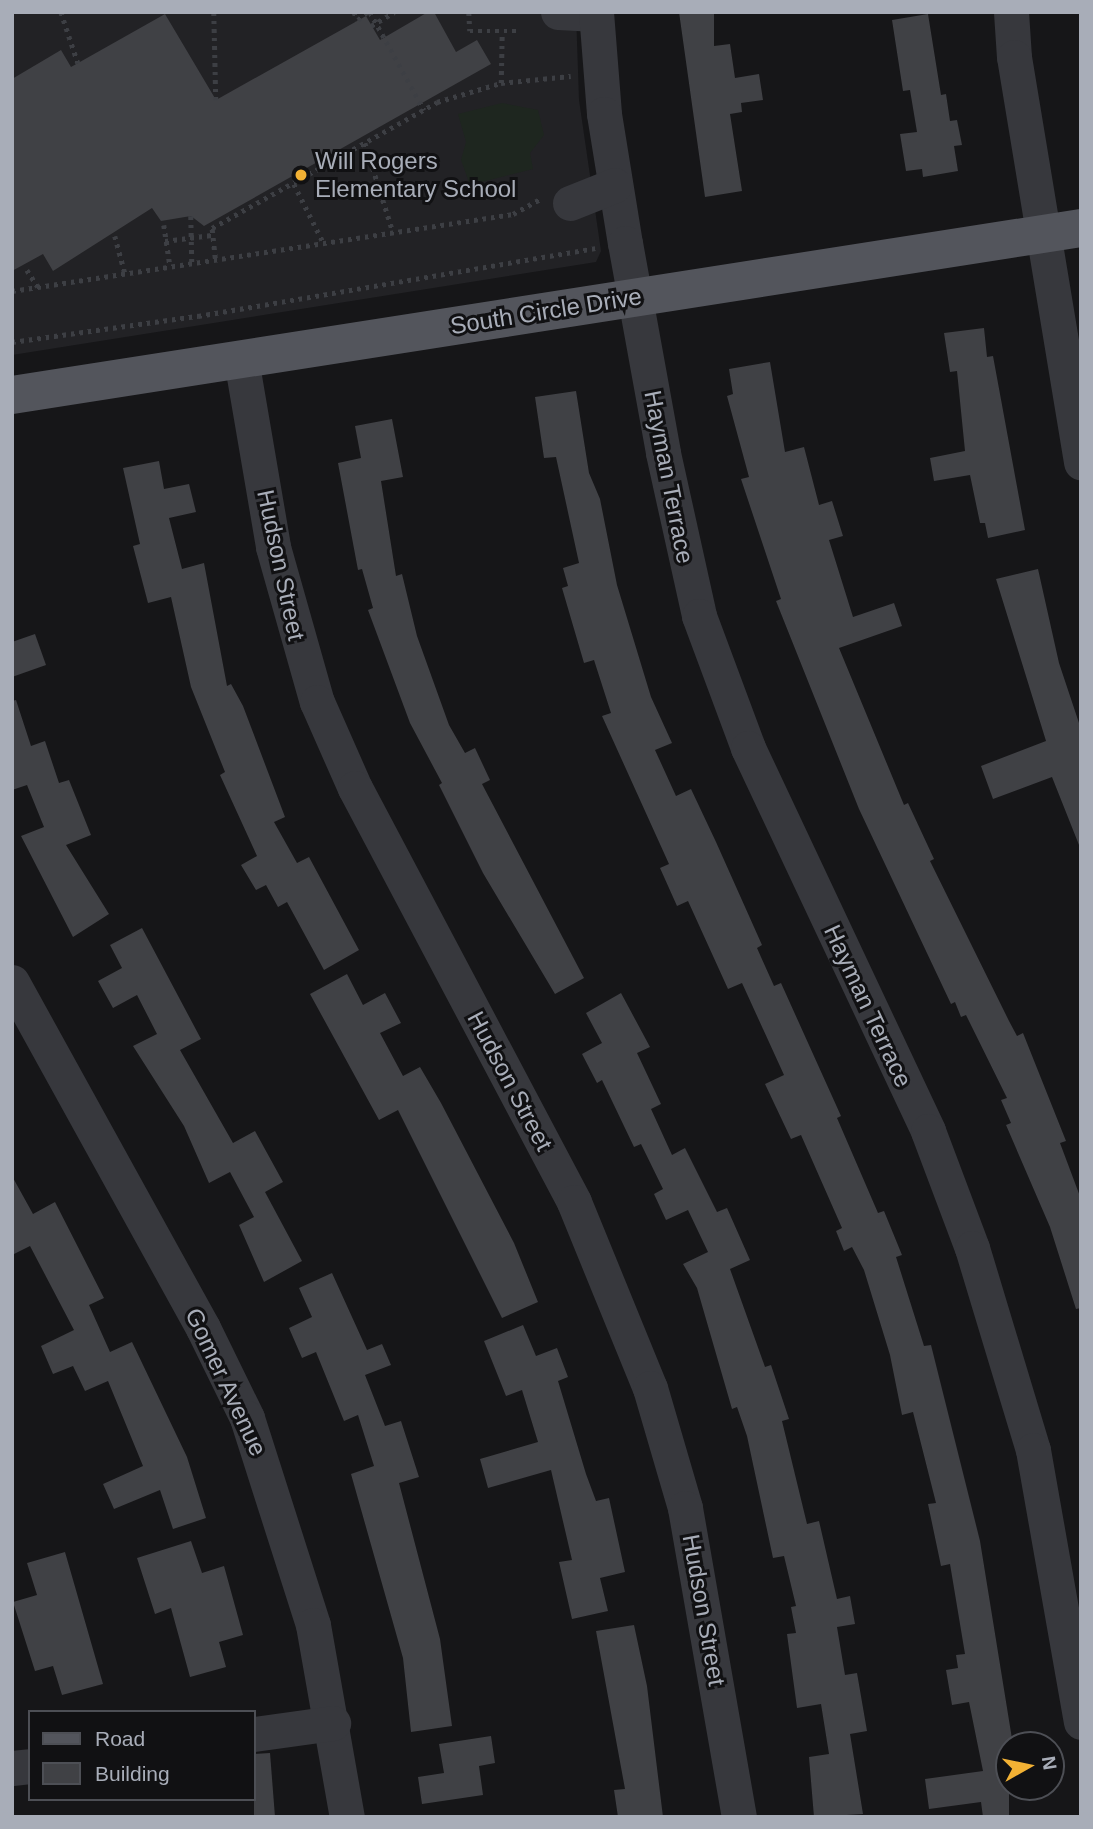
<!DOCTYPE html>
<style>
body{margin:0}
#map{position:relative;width:1093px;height:1829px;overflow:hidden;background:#161618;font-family:Helvetica,sans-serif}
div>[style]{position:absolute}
.built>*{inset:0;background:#222225}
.green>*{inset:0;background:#1e261f}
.building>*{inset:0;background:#404145}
.path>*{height:4.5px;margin-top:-2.25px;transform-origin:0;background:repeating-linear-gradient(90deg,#3d3f44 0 3.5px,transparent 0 8.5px)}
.minor>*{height:35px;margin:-17.5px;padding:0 17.5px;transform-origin:17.5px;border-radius:17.5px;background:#37383d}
.major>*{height:38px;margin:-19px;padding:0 19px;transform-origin:19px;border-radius:19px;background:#53555c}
.dots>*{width:19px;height:19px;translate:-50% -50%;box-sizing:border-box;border:4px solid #111113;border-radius:50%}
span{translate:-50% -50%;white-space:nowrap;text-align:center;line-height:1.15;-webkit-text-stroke:6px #111113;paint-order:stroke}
.poi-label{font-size:24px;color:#a8adb8}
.left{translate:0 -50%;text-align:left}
.street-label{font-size:24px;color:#a8adb8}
.frame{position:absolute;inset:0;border:14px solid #a8adb8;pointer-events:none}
.legend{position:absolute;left:28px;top:1710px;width:228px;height:91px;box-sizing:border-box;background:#111113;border:2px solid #4d4f55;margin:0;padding:9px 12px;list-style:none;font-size:21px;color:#a8adb8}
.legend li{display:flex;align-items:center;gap:14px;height:35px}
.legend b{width:35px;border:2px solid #4d4f55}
.north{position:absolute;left:995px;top:1731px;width:70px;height:70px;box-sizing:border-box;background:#111113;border:2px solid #4d4f55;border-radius:50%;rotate:81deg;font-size:19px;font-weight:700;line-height:28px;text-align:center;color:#a8adb8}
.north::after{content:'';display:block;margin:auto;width:24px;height:32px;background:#f2b134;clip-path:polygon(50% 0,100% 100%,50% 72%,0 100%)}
</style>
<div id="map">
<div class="built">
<i style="clip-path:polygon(12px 12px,576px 12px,579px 100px,601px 251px,596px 262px,12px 355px)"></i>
</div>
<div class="green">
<i style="clip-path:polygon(502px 103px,538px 110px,544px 135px,530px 153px,533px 169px,470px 185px,461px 160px,466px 142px,458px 114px)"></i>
</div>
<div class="building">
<i style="clip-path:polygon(428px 12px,434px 12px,456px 52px,477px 40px,491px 64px,204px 226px,191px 216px,161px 221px,152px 208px,53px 271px,43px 254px,12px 271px,12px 79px,61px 50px,71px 67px,165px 14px,216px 100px,366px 16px,380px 40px)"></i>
<i style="clip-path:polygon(679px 12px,714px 12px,714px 46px,730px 44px,735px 78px,759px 74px,763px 100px,741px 103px,742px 112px,730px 114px,742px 191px,705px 197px)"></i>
<i style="clip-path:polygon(928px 14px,941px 95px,946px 94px,950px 121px,957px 120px,962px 145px,954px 146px,958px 171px,923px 177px,922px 169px,906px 171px,900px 134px,917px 132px,910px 90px,903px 91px,892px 20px)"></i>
<i style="clip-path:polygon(984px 328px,987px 357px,993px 356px,1025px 530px,988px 538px,985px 523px,980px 523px,970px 475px,934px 481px,930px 458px,965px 451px,957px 371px,950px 372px,944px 333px)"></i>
<i style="clip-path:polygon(770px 362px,785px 452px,804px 447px,819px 505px,832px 501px,843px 536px,829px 540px,853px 617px,894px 603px,902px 626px,839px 648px,904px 805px,908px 803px,934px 859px,930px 861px,1009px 1021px,1017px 1036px,1023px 1033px,1066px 1141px,1060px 1143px,1081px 1199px,1081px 1308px,1076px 1309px,1050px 1227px,1006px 1125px,1011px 1123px,1001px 1100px,1007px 1098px,966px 1015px,961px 1017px,955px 1002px,951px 1004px,859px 809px,776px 601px,781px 599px,741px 479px,749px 477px,727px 396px,733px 394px,729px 369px)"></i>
<i style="clip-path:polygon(576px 391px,589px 473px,600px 499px,617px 585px,651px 697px,672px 743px,655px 750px,676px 796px,691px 789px,716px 842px,762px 945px,757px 948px,774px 986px,781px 983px,841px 1116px,837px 1118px,878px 1213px,884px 1211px,902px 1255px,896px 1257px,924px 1346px,931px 1345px,980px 1541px,1013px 1745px,1009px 1745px,1009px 1817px,983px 1817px,981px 1802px,929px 1809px,925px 1779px,983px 1771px,969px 1702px,952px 1705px,946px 1670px,958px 1668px,956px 1655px,965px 1654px,950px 1564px,941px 1566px,928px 1504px,936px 1503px,913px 1412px,902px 1415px,890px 1355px,864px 1270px,852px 1247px,844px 1251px,836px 1231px,842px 1228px,801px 1135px,791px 1139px,765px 1084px,784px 1075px,742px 983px,728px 989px,688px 901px,677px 906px,660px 868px,669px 864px,602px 716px,611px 713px,594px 660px,584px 663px,562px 588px,568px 586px,563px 568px,579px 563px,556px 457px,544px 458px,535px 397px)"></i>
<i style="clip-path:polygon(392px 419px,403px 477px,381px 481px,396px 576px,402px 574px,417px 636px,449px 725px,465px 753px,475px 748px,490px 780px,482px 784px,584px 978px,555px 994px,483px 873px,439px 785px,442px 783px,410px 723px,368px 610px,373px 608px,362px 569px,358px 570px,338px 463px,361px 458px,355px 426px)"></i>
<i style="clip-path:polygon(159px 461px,164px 489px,189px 484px,196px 512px,169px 518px,182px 569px,204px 563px,227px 686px,231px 684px,243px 706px,285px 817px,274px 822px,297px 863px,309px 857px,359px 950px,324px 970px,287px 902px,278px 907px,266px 885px,256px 890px,241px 865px,257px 856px,220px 775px,225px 772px,191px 687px,171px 597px,148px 603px,133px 546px,140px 544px,123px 468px)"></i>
<i style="clip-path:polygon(1038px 569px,1059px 663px,1081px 729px,1079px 845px,1052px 777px,993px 799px,981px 766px,1046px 741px,996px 579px)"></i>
<i style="clip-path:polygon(35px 634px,46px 665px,12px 677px,12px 642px)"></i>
<i style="clip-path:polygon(16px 700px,31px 746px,45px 741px,59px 783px,69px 780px,91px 835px,66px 845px,109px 914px,73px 937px,21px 836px,44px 827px,27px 785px,12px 790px,12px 701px)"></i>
<i style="clip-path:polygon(142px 928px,201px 1039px,180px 1050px,233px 1143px,255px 1131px,283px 1182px,265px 1192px,302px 1261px,264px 1282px,239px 1225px,254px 1217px,230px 1172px,209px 1183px,184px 1126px,133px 1046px,157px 1034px,137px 995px,113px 1008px,98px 981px,122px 968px,110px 945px)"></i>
<i style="clip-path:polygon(347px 974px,363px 1005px,385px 993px,401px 1023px,380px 1033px,403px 1076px,420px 1067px,441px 1103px,514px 1243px,538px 1302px,502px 1318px,398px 1110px,379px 1120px,310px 994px)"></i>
<i style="clip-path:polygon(621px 993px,650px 1047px,637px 1053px,661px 1104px,651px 1109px,672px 1155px,685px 1148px,717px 1212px,727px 1208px,750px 1260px,730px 1269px,765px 1367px,771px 1365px,789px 1419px,782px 1421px,807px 1524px,819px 1521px,837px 1599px,850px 1596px,855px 1624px,837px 1627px,845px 1675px,857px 1673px,867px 1731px,850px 1734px,863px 1814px,814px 1817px,809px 1757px,829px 1754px,821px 1704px,797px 1708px,787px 1634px,796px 1633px,791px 1607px,796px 1606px,784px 1556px,773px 1558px,747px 1436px,737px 1407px,732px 1409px,697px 1288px,683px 1264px,708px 1252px,688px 1210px,666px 1220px,654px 1194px,663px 1189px,641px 1144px,634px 1147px,602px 1080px,597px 1083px,582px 1054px,602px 1043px,586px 1013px)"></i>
<i style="clip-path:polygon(12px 1176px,33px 1214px,55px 1202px,104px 1298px,89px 1305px,110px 1352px,132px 1342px,187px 1457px,206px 1518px,173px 1529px,160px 1490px,114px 1509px,103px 1484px,143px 1466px,108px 1381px,85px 1391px,73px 1366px,53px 1374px,41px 1346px,74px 1330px,30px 1246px,12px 1255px)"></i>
<i style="clip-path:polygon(332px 1273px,367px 1350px,382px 1344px,391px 1365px,365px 1375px,385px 1426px,401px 1421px,419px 1477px,399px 1483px,440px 1639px,452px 1726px,411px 1732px,403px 1658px,351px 1474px,374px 1466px,358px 1415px,344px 1421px,316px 1352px,302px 1358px,289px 1328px,312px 1317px,299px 1288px)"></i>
<i style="clip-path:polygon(523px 1325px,536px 1356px,557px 1348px,568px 1377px,558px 1381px,586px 1474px,596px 1501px,609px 1498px,625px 1572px,600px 1578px,608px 1611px,572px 1619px,559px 1562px,572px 1560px,551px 1470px,488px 1488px,480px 1459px,538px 1442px,522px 1390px,506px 1396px,484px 1341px)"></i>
<i style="clip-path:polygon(191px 1541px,202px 1573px,224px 1566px,243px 1635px,219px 1642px,226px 1667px,190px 1677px,171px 1608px,155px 1614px,137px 1558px)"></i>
<i style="clip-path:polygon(65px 1552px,103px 1684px,62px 1695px,53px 1666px,35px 1671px,13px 1602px,37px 1595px,27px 1563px)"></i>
<i style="clip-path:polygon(634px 1625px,647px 1686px,663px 1817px,618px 1817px,614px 1790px,625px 1789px,596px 1631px)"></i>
<i style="clip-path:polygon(491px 1736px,495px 1763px,479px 1766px,483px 1795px,422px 1804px,418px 1777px,444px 1773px,439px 1744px)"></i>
<i style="clip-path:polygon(270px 1753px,275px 1817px,254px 1817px,254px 1754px)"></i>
</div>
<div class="path">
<i style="left:61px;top:12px;width:54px;rotate:71.6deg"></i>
<i style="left:214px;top:12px;width:88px;rotate:88.7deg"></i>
<i style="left:354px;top:12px;width:9px;rotate:63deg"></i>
<i style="left:358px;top:20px;width:12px;rotate:-42deg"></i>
<i style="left:370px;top:12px;width:112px;rotate:61.1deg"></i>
<i style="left:469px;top:12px;width:19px;rotate:87deg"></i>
<i style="left:470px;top:31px;width:48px"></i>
<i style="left:371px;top:26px;width:27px;rotate:-31deg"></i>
<i style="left:501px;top:83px;width:50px;rotate:-88.9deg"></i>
<i style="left:365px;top:143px;width:93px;rotate:72.5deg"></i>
<i style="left:294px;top:184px;width:65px;rotate:63.4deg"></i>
<i style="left:191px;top:216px;width:46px;rotate:88.8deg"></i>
<i style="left:164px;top:225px;width:40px;rotate:81.5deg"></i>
<i style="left:115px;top:236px;width:38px;rotate:75deg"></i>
<i style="left:165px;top:241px;width:47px;rotate:-7.3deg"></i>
<i style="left:215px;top:258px;width:30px;rotate:-96deg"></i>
<i style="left:212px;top:228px;width:258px;rotate:-29.2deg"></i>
<i style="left:437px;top:102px;width:67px;rotate:-16.5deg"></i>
<i style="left:501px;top:83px;width:70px;rotate:-5.7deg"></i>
<i style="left:27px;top:270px;width:20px;rotate:57deg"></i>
<i style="left:12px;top:291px;width:507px;rotate:-8.74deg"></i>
<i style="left:513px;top:214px;width:31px;rotate:-29deg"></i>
<i style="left:12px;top:342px;width:188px;rotate:-8deg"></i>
<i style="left:198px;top:316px;width:403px;rotate:-9.7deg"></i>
</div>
<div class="minor">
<i style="left:558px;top:12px;width:38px;rotate:3deg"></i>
<i style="left:596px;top:12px;width:102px;rotate:85.5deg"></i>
<i style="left:604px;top:114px;width:131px;rotate:80.8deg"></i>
<i style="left:625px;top:243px;width:213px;rotate:79.7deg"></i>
<i style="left:663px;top:453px;width:167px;rotate:77.5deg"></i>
<i style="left:699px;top:616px;width:141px;rotate:69.6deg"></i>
<i style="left:748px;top:748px;width:423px;rotate:64.8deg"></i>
<i style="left:928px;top:1131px;width:125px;rotate:69.4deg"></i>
<i style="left:972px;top:1248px;width:211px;rotate:73.2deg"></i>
<i style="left:1033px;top:1450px;width:276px;rotate:80deg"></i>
<i style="left:1011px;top:12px;width:45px;rotate:86.2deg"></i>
<i style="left:1014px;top:57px;width:411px;rotate:80.6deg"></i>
<i style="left:570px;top:203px;width:48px;rotate:-21.8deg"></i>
<i style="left:241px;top:359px;width:191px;rotate:80.3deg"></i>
<i style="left:273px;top:547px;width:161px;rotate:74.2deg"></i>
<i style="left:317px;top:702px;width:94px;rotate:66.2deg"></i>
<i style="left:355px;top:788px;width:468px;rotate:62.1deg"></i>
<i style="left:574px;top:1202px;width:201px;rotate:67.8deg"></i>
<i style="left:650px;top:1388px;width:125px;rotate:73.7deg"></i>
<i style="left:685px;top:1508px;width:314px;rotate:80.1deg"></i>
<i style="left:12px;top:982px;width:395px;rotate:61.1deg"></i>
<i style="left:203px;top:1328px;width:100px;rotate:63.9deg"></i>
<i style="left:247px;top:1418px;width:217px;rotate:72.3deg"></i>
<i style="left:313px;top:1625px;width:195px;rotate:80deg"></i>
<i style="left:254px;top:1734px;width:80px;rotate:-7.9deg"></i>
<i style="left:12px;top:1768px;width:18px;rotate:-6deg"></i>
</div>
<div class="major">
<i style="left:12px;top:395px;width:1082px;rotate:-8.88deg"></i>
</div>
<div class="dots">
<i style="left:301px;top:175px;background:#f2b134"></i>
</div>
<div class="poi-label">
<span class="left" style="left:315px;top:175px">Will Rogers<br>Elementary School</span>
</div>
<div class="street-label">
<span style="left:546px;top:311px;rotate:-9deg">South Circle Drive</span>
<span style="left:669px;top:477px;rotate:79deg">Hayman Terrace</span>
<span style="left:281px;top:565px;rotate:78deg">Hudson Street</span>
<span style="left:868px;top:1006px;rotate:65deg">Hayman Terrace</span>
<span style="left:510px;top:1081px;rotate:62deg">Hudson Street</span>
<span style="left:226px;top:1382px;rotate:65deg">Gomer Avenue</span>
<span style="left:704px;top:1610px;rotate:80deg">Hudson Street</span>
</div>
<div class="frame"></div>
<ul class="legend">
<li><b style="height:9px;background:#53555c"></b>Road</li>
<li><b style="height:19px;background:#404145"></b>Building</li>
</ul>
<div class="north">N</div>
</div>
